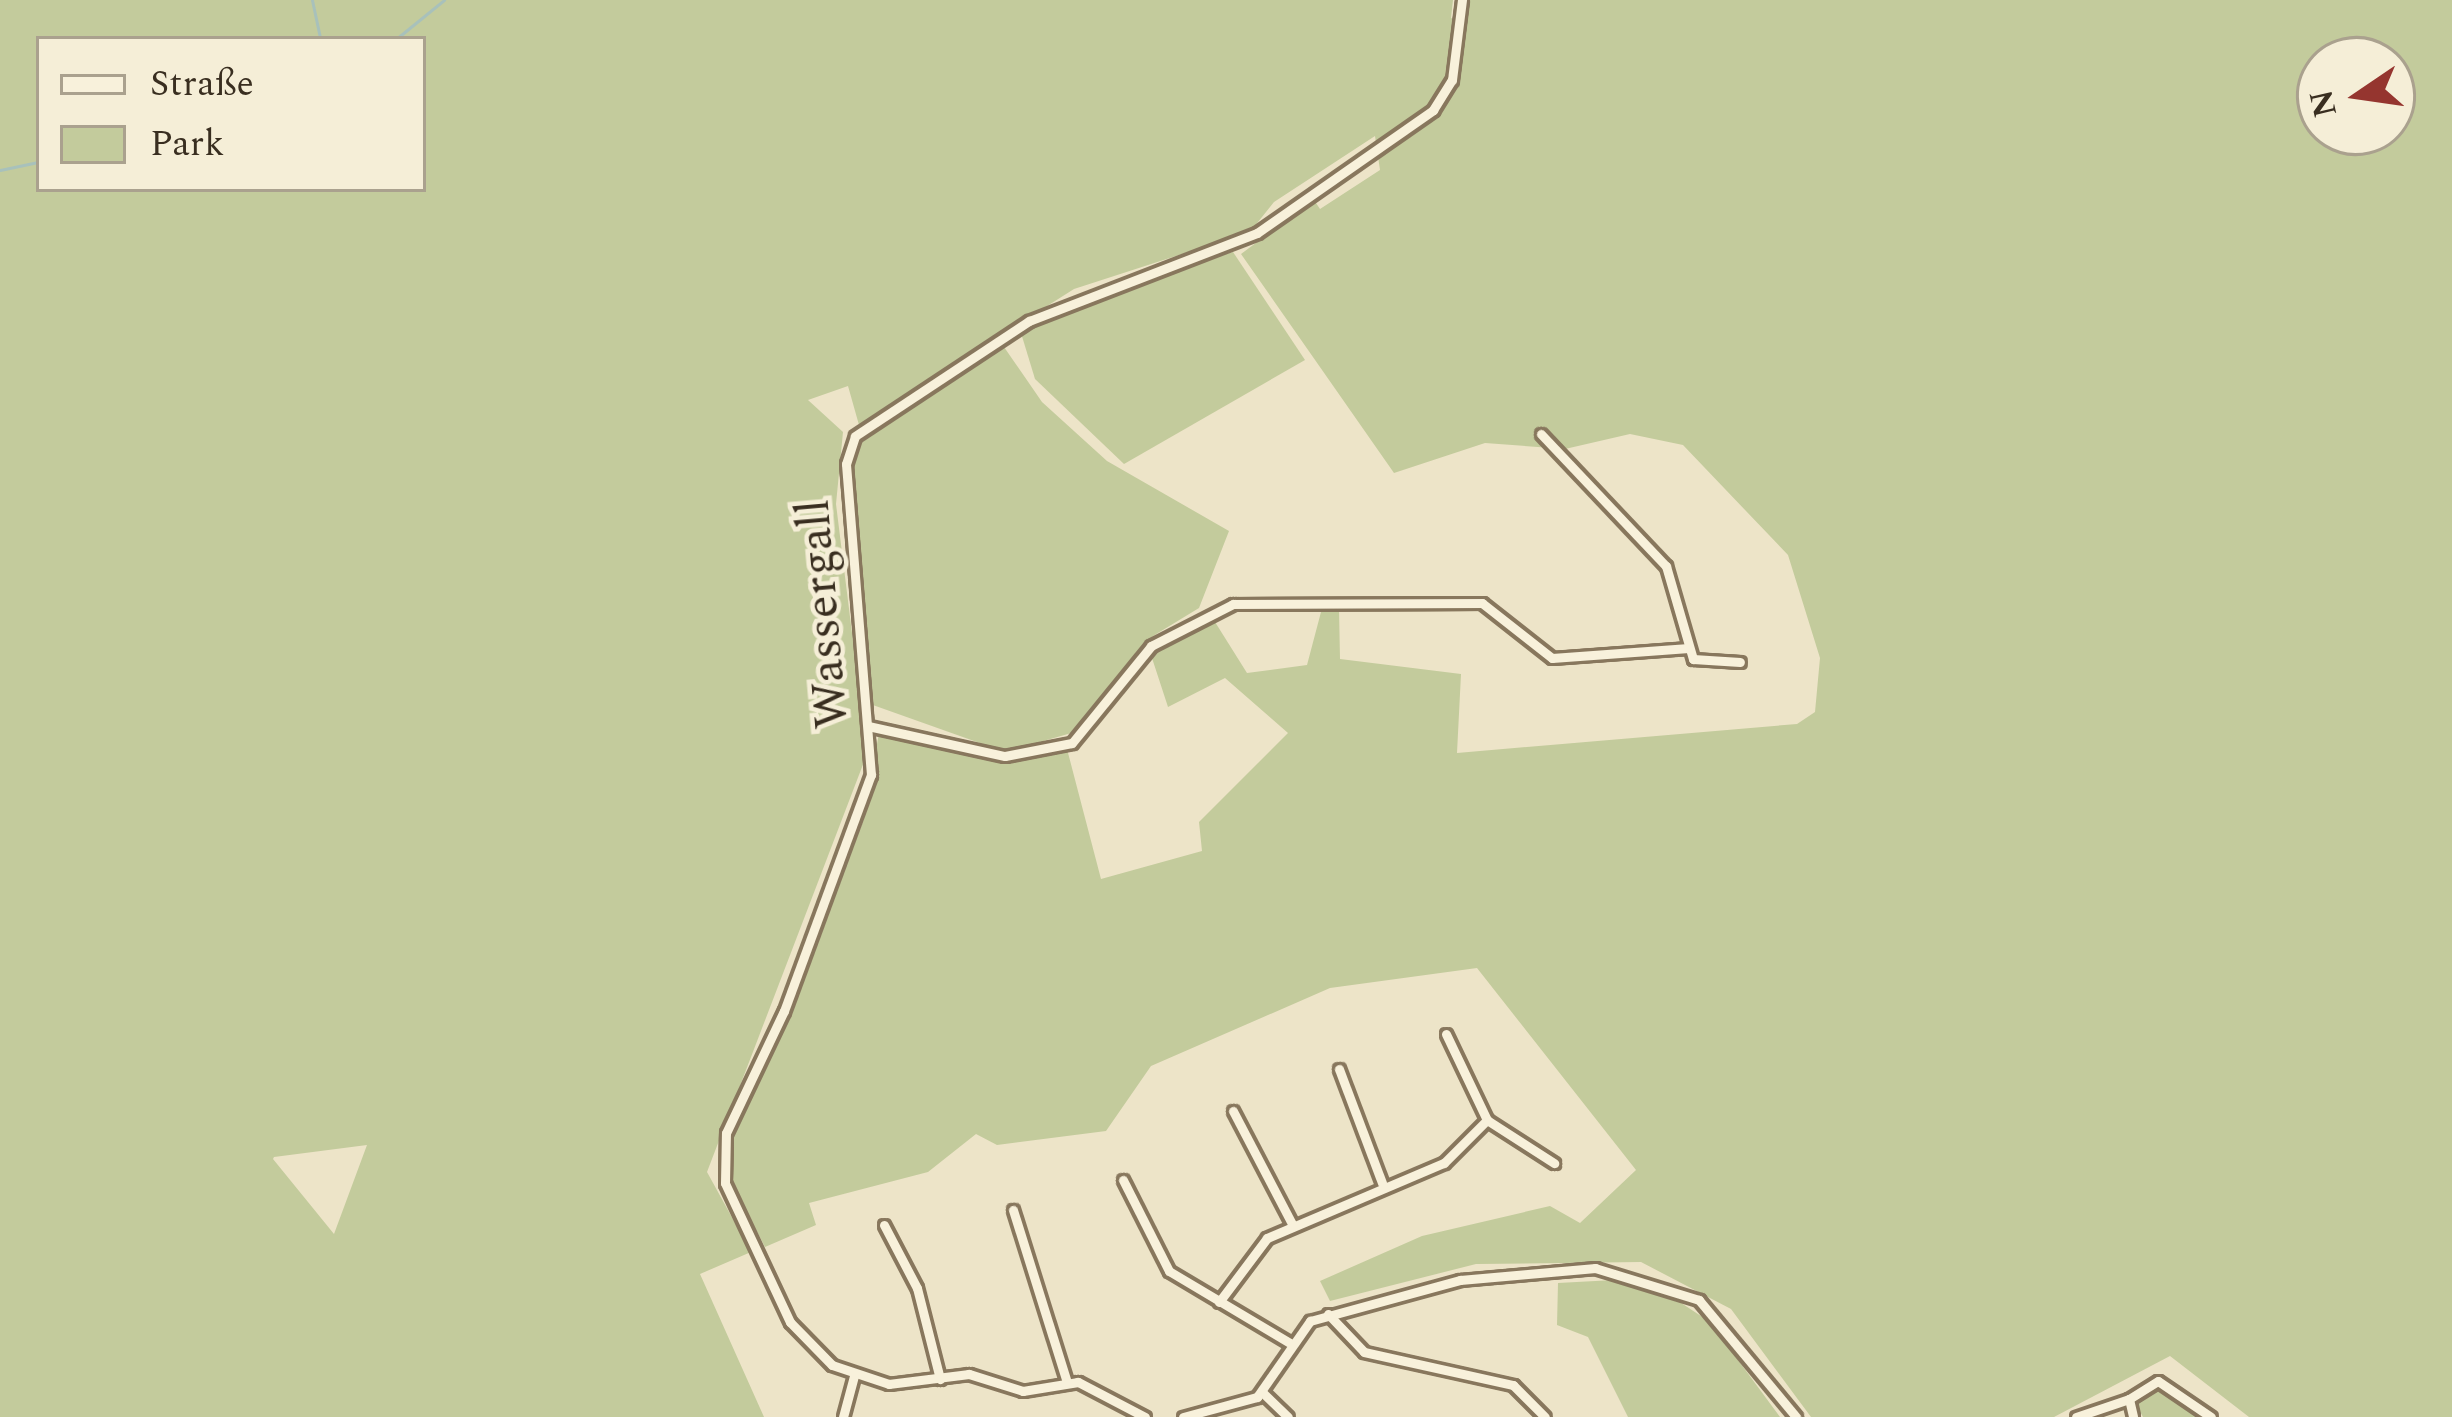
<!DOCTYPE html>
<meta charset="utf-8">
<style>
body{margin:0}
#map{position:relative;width:2452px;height:1417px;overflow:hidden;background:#ede4c8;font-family:Spectral,serif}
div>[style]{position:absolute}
.green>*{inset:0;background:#c3cb9c}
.stream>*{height:3px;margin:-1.5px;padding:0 1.5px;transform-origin:1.5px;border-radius:1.5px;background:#a8c1bb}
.roads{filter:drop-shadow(3px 0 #88775d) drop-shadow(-3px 0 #88775d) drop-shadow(0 3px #88775d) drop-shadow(0 -3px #88775d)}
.street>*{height:9px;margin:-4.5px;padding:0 4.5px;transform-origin:4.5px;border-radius:4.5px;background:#f8f1db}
span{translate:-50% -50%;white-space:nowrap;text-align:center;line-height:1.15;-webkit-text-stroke:9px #f5eed7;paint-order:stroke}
.street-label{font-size:48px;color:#392e20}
.legend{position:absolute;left:36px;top:36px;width:390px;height:156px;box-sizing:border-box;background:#f5eed7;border:3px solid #aaa18e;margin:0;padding:15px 21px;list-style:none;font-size:36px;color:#392e20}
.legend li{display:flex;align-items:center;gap:24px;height:60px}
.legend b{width:60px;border:3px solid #aaa18e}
.north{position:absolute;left:2296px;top:36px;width:120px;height:120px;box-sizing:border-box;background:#f5eed7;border:3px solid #aaa18e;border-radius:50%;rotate:257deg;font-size:33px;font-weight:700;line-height:48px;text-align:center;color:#392e20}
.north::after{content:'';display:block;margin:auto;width:42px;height:54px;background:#95352f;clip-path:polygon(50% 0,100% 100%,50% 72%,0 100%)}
</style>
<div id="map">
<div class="green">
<i style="clip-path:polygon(evenodd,0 0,1453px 0,1451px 18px,1463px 24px,1466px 0,2452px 0,2452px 1417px,2249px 1417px,2170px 1356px,2054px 1417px,1811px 1417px,1731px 1309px,1641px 1262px,1476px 1264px,1330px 1301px,1320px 1281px,1422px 1236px,1550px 1206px,1580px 1223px,1636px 1170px,1477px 968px,1330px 988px,1151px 1066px,1106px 1131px,997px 1145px,976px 1134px,928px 1172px,809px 1203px,816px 1225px,765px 1247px,728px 1175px,733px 1134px,863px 822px,879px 733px,1004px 760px,1067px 749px,1101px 879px,1202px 851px,1199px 822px,1288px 733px,1225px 678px,1168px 707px,1151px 655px,1210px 614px,1247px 673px,1307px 665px,1321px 612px,1339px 608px,1340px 659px,1461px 674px,1457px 753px,1797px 724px,1815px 712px,1820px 658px,1788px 555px,1683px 445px,1630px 434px,1565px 449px,1485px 443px,1394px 473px,1241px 254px,1314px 200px,1320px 209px,1380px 170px,1375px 136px,1274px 202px,1250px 232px,1074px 289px,859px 425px,848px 386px,808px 400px,843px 432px,836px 504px,867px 754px,707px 1172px,751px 1252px,700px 1274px,764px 1417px,0 1417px,0 0,39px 39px,423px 39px,423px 189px,39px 189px,39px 39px,0 0,2320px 60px,2392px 60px,2392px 132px,2320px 132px,2320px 60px,0 0,367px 1145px,334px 1234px,273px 1159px,274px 1157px,367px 1145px)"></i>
<i style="clip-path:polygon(1233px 252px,1305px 360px,1124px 464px,1035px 379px,1021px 333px,1112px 285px)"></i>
<i style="clip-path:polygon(1004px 347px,1042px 402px,1107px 461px,1229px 531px,1199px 608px,1153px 636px,1082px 730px,1005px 752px,870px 704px,852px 459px,862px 436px)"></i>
<i style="clip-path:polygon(1614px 1280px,1663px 1291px,1710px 1322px,1780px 1417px,1628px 1417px,1588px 1337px,1557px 1325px,1558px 1283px)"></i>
<i style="clip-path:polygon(2149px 1387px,2159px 1387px,2202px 1417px,2143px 1417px,2135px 1402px)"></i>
</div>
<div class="stream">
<i style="left:312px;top:0;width:40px;rotate:78deg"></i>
<i style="left:396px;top:39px;width:62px;rotate:-39.1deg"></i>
<i style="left:0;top:170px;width:40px;rotate:-12deg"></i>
</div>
<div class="roads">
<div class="street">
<i style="left:1541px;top:434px;width:182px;rotate:46.6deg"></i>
<i style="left:1666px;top:566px;width:97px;rotate:73.8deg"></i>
<i style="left:1693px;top:659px;width:47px;rotate:3.7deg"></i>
<i style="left:868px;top:726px;width:140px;rotate:12.4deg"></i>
<i style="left:1005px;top:756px;width:68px;rotate:-11deg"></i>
<i style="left:1072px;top:743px;width:125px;rotate:-50.8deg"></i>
<i style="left:1151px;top:646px;width:92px;rotate:-27.1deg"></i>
<i style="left:1233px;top:604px;width:249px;rotate:-0.2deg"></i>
<i style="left:1482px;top:603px;width:89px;rotate:38.2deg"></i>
<i style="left:1552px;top:658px;width:137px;rotate:-4.2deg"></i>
<i style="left:1446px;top:1034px;width:95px;rotate:64.5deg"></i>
<i style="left:1487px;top:1120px;width:80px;rotate:32.7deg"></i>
<i style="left:1339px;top:1069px;width:122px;rotate:69.3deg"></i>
<i style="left:1233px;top:1111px;width:127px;rotate:62.4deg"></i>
<i style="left:1123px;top:1180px;width:102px;rotate:63.2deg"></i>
<i style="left:1169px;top:1271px;width:141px;rotate:30.8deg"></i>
<i style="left:1013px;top:1210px;width:180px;rotate:72.6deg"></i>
<i style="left:884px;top:1225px;width:71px;rotate:62.4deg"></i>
<i style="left:917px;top:1288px;width:94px;rotate:75.8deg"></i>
<i style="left:1219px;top:1302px;width:80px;rotate:-53.1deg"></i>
<i style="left:1267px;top:1238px;width:192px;rotate:-23deg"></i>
<i style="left:1444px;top:1163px;width:61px;rotate:-45deg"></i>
<i style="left:1328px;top:1314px;width:52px;rotate:46.5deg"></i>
<i style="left:1364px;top:1352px;width:153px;rotate:12.5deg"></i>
<i style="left:1513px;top:1385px;width:45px;rotate:45deg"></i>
<i style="left:1262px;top:1392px;width:36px;rotate:44deg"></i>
<i style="left:2129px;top:1399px;width:34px;rotate:-32deg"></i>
<i style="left:2158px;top:1381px;width:64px;rotate:34.2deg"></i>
<i style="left:2129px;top:1399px;width:18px;rotate:77deg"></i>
<i style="left:843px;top:1417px;width:42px;rotate:-75deg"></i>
<i style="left:1145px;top:1417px;width:76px;rotate:-152.4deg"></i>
<i style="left:1078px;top:1382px;width:56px;rotate:170.7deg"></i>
<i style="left:1023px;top:1391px;width:57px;rotate:-162.5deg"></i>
<i style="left:969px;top:1374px;width:81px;rotate:172.9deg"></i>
<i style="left:889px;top:1384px;width:60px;rotate:-161.6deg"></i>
<i style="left:832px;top:1365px;width:60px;rotate:-134.3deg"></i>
<i style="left:790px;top:1322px;width:153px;rotate:-115.1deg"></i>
<i style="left:725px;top:1183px;width:50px;rotate:-88.9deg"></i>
<i style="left:726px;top:1133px;width:135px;rotate:-64.6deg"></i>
<i style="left:784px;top:1011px;width:252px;rotate:-69.8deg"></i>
<i style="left:871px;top:775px;width:312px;rotate:-94.6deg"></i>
<i style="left:846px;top:464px;width:29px;rotate:-72deg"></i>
<i style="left:855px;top:436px;width:209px;rotate:-33.5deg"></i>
<i style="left:1029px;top:321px;width:244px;rotate:-21.1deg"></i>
<i style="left:1257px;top:233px;width:215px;rotate:-34.9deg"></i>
<i style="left:1433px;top:110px;width:36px;rotate:-58deg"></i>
<i style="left:1452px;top:80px;width:81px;rotate:-82.9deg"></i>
<i style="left:1183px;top:1417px;width:77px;rotate:-15.1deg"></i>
<i style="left:1257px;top:1397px;width:93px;rotate:-55.1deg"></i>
<i style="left:1310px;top:1321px;width:156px;rotate:-15.3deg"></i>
<i style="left:1460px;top:1280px;width:136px;rotate:-5.1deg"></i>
<i style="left:1595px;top:1268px;width:109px;rotate:17.1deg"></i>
<i style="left:1699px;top:1300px;width:152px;rotate:50.3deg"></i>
<i style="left:2076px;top:1417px;width:56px;rotate:-18.8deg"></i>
</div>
</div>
<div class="street-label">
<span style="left:823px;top:614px;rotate:-95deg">Wassergall</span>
</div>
<ul class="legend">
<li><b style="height:15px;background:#f8f1db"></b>Straße</li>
<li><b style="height:33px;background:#c3cb9c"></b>Park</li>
</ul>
<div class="north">N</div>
</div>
